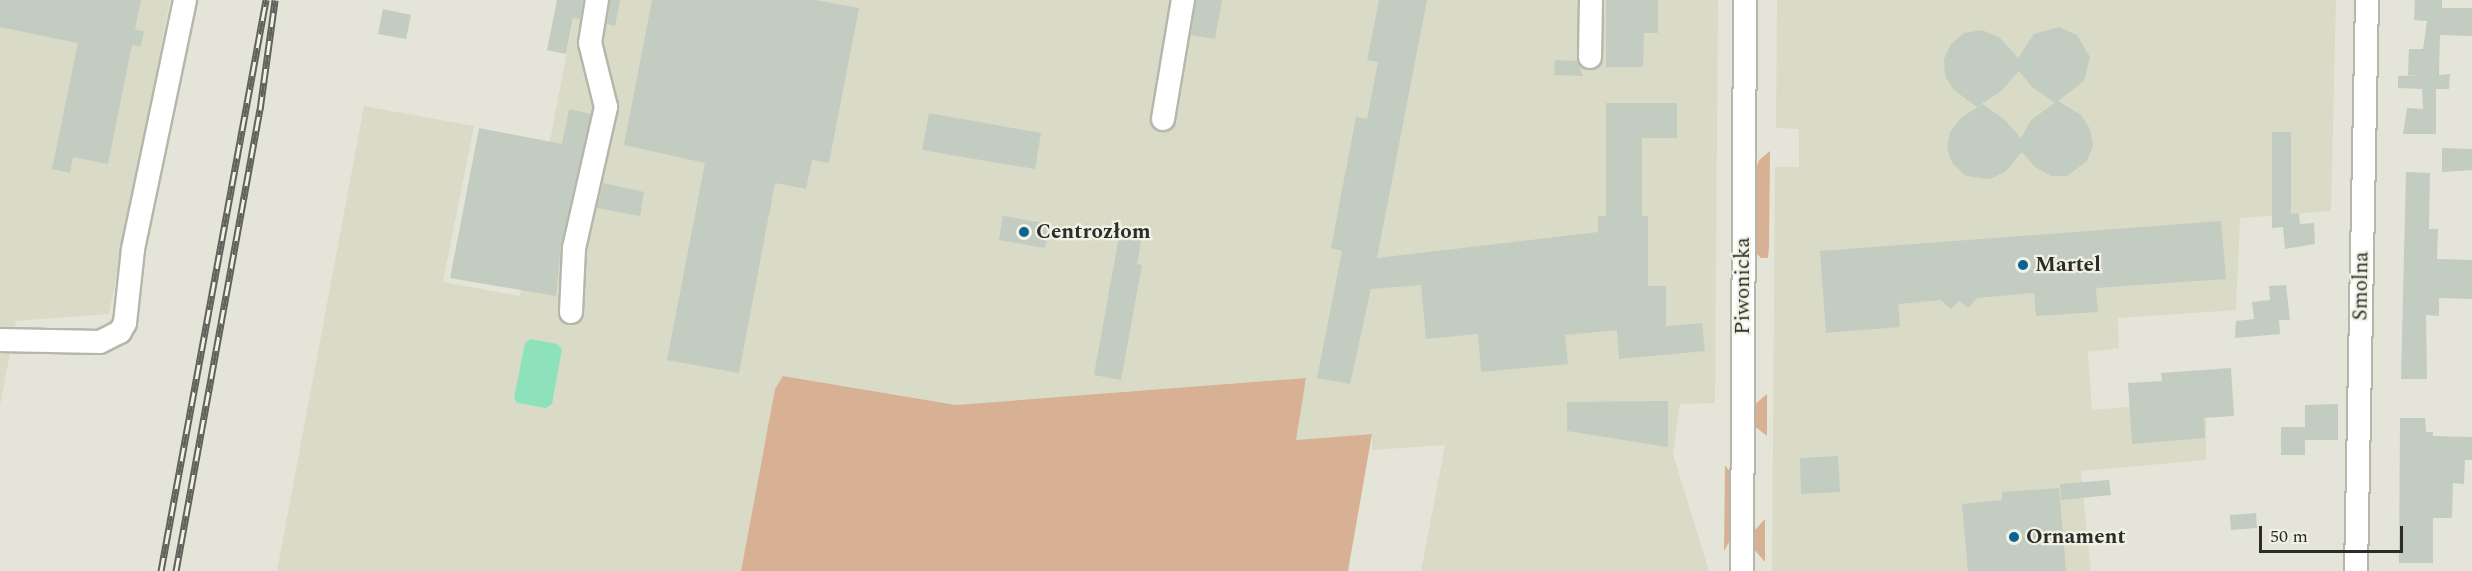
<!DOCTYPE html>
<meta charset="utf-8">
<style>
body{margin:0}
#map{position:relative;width:2472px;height:571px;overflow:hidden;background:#e4e5d8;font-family:Spectral,serif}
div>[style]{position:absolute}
.built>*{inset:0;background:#d9dbc7}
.green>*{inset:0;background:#d8b194}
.water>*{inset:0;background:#8ee2bb}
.building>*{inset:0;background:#c3ccc0}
.roads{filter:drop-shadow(2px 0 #b5b7aa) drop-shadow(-2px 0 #b5b7aa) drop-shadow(0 2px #b5b7aa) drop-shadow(0 -2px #b5b7aa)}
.minor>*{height:22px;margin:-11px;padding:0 11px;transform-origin:11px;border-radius:11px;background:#fff}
.rail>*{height:7px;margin-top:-3.5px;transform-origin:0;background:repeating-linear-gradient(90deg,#f1f2e5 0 14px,#61625b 0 28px);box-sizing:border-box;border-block:2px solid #61625b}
.dots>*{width:16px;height:16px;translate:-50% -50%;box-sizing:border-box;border:3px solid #f1f2e5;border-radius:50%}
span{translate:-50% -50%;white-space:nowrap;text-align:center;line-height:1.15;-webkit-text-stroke:4.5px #f1f2e5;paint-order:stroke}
.poi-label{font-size:21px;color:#2c2d28;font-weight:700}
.left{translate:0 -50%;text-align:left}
.street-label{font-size:21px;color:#2c2d28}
.scale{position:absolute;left:2259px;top:526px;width:144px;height:27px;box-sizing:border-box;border:3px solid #2c2d28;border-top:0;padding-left:8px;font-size:18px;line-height:21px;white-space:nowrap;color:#2c2d28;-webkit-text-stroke:4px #f1f2e5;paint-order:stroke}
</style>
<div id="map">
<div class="built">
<i style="clip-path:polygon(0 0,170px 0,109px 314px,16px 321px,0 406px)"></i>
<i style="clip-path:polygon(577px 0,1718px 0,1715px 403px,1680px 404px,1673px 454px,1709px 571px,1421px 571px,1445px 445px,1372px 450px,1372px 434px,1295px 440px,1306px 378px,956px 405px,783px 376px,775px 389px,741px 571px,277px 571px,364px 106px,474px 126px,443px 282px,520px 296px)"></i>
<i style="clip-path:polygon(1777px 0,2336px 0,2331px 211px,2240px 218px,2236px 310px,2118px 318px,2119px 348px,2088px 352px,2092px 410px,2205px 400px,2206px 418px,2206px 460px,2081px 471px,2091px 571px,1772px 571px,1775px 167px,1799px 167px,1799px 129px,1776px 128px)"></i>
</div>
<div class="green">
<i style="clip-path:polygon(1770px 151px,1769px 247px,1768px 258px,1761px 258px,1755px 252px,1755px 172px,1759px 160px)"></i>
<i style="clip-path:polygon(783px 376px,956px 405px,1306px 378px,1296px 440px,1372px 434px,1348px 571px,741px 571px,775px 389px)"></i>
<i style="clip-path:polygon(1767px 394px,1767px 436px,1753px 425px,1753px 406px)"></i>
<i style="clip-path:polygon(1725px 465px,1732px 475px,1732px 537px,1724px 551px)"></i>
<i style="clip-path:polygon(1765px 519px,1765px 562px,1753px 548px,1753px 532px)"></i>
</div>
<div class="water">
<i style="clip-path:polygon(531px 339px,557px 344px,562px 349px,552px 404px,546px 408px,517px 403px,514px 398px,525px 343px)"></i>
</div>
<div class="building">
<i style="clip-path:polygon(0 0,141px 0,135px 30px,144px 31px,141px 46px,132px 45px,108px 164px,73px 157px,70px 173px,52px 169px,78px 43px,0 27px)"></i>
<i style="clip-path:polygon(557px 0,583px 0,580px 19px,573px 18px,566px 54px,547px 50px)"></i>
<i style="clip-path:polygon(610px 0,620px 0,615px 26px,607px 24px)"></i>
<i style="clip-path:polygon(652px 0,815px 0,859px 8px,829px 163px,812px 160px,806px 189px,775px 183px,739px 373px,667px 360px,705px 163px,624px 145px)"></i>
<i style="clip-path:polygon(1196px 0,1222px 0,1215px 39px,1191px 35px)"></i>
<i style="clip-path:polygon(1379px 0,1427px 0,1377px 258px,1598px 232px,1598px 216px,1606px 216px,1606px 103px,1677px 103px,1677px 138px,1642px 138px,1642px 216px,1648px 216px,1648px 286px,1666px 286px,1666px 326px,1702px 323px,1705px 351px,1619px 359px,1617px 330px,1565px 335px,1568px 364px,1481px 372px,1478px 334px,1426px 339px,1421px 285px,1371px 289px,1350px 384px,1317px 378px,1342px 251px,1331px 248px,1356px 117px,1367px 119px,1378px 62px,1367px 60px)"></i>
<i style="clip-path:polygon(1606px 0,1658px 0,1658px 33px,1644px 33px,1643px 67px,1606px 67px)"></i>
<i style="clip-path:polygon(2415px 0,2442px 0,2442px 8px,2472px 8px,2472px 36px,2440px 35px,2439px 75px,2450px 74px,2449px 89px,2436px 89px,2436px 134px,2403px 134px,2407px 108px,2423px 109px,2422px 89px,2398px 88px,2398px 76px,2422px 75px,2408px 75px,2409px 49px,2423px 49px,2427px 21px,2414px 20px)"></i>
<i style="clip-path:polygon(383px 9px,411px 15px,406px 39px,378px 34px)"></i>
<i style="clip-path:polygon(2059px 27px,2077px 35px,2090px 57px,2084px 81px,2058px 101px,2081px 115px,2090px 129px,2093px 146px,2087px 161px,2067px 176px,2051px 176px,2035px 167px,2022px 152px,2005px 172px,1990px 179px,1966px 176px,1953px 164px,1947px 149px,1950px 132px,1961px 118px,1982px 104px,2004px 119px,2021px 138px,2031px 120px,2055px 103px,2032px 87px,2019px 71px,2001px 91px,1977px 107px,1954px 90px,1945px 76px,1944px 59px,1951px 44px,1964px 33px,1982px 30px,2000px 38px,2018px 58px,2034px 34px)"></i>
<i style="clip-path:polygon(1555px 60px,1577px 61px,1583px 76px,1554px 75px)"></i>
<i style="clip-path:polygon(569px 109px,591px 114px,561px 245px,556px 296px,450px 278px,479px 128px,562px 144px)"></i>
<i style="clip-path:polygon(929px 113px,1041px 133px,1035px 169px,922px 150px)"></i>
<i style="clip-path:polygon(2272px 132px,2291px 132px,2291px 214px,2299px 213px,2300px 224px,2314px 223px,2315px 244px,2285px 249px,2283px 227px,2272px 228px)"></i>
<i style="clip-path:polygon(2442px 148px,2472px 149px,2472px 170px,2442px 172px)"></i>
<i style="clip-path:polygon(2406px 172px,2430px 173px,2429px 229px,2438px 229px,2437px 259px,2472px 260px,2472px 299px,2439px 298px,2439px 316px,2426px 315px,2427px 379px,2401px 379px)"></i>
<i style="clip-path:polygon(603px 183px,644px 192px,640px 216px,597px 208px)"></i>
<i style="clip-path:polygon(1003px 216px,1050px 224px,1045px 248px,999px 240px)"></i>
<i style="clip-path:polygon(2221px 221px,2226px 279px,2096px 288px,2098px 312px,2036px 316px,2034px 293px,1977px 298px,1968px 308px,1959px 301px,1951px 309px,1941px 300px,1898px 304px,1900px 327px,1826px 333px,1820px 251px)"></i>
<i style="clip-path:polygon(1120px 231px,1142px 235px,1137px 264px,1142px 265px,1121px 380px,1094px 375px)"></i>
<i style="clip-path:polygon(2286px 285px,2290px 320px,2279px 320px,2280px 334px,2235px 338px,2236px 321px,2254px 319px,2252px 302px,2270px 300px,2269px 286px)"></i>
<i style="clip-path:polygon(2231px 368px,2234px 416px,2204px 418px,2205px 438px,2132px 444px,2128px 383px,2162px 381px,2161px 373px)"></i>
<i style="clip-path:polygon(1668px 401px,1668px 447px,1567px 431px,1567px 402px)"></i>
<i style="clip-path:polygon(2338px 404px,2338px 440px,2305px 440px,2305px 455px,2281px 455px,2281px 427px,2305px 427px,2305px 405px)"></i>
<i style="clip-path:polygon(2400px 418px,2425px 418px,2426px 432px,2433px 432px,2433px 436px,2472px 437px,2472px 460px,2465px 460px,2464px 484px,2453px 483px,2452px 518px,2433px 518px,2433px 563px,2399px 563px)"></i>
<i style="clip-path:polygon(1838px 456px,1840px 492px,1801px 494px,1800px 458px)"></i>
<i style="clip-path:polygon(2109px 480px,2111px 495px,2061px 500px,2060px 484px)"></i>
<i style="clip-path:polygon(2059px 488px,2066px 571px,1968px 571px,1962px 504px,2002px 500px,2002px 492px)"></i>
<i style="clip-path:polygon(2256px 513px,2257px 528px,2231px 530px,2230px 515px)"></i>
</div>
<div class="roads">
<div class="minor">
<i style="left:1590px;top:57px;width:57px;rotate:-89deg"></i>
<i style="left:1163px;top:119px;width:121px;rotate:-80.5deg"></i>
<i style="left:571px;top:312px;width:64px;rotate:-87.3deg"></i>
<i style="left:574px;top:248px;width:145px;rotate:-77.2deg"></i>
<i style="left:606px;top:107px;width:66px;rotate:-104deg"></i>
<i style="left:590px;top:43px;width:44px;rotate:-80.8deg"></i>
<i style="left:0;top:340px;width:100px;rotate:1.1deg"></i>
<i style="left:100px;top:342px;width:22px;rotate:-27deg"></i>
<i style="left:120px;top:332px;width:10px;rotate:-61deg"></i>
<i style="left:125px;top:323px;width:74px;rotate:-83.8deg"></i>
<i style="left:133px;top:249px;width:254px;rotate:-78.2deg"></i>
<i style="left:1742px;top:571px;width:571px;rotate:-89.7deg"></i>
<i style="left:2356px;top:571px;width:571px;rotate:-88.9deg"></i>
</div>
</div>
<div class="rail">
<i style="left:161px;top:571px;width:581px;rotate:-79.58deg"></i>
<i style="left:176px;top:571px;width:469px;rotate:-79.7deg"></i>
<i style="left:260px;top:110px;width:111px;rotate:-82.2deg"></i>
</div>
<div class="dots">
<i style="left:1024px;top:232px;background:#0b6394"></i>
<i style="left:2023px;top:265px;background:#0b6394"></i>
<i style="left:2014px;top:537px;background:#0b6394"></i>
</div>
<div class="poi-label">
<span class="left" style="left:1036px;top:232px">Centrozłom</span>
<span class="left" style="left:2035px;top:265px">Martel</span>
<span class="left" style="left:2026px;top:537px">Ornament</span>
</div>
<div class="street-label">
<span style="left:1743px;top:286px;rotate:-90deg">Piwonicka</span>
<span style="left:2361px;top:286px;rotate:-89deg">Smolna</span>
</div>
<div class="scale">50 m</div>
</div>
